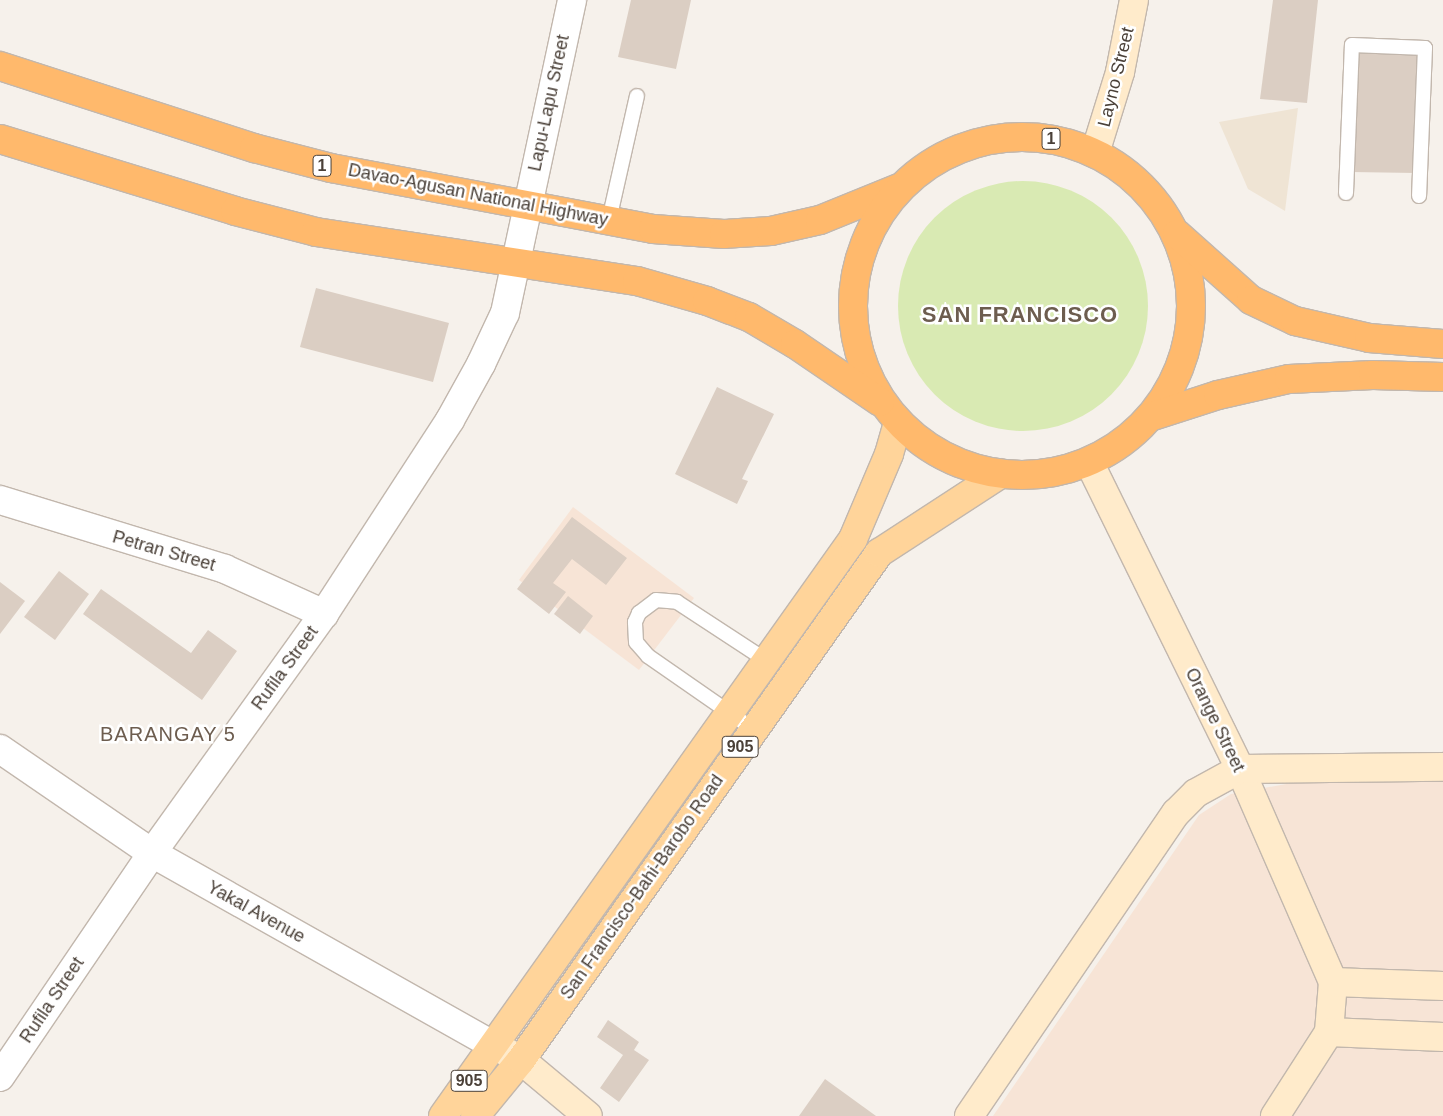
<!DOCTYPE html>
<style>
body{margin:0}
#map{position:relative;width:1443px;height:1116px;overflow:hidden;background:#f6f1eb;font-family:Arial,sans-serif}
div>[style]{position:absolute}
.commercial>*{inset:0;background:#f7e4d6}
.education>*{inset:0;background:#efe4d4}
.green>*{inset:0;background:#d9eab3}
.round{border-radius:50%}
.building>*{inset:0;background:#dbcec3}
.roads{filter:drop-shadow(1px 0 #c2b7ad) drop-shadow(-1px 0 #c2b7ad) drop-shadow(0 1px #c2b7ad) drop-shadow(0 -1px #c2b7ad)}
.lane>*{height:14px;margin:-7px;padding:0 7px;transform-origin:7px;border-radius:7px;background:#fff}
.street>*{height:28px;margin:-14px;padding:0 14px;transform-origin:14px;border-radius:14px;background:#fff}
.secondary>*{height:28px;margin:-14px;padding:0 14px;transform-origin:14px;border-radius:14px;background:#ffebcb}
.primary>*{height:28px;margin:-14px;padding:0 14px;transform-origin:14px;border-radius:14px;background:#ffd49a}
.highway>*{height:28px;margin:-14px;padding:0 14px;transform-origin:14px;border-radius:14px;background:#ffb96c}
.highway>.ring{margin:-14px;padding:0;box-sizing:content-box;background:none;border:28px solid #ffb96c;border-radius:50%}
span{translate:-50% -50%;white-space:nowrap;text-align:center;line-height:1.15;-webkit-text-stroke:5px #fff;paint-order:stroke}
.shield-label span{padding:1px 4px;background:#fff;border:1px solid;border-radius:4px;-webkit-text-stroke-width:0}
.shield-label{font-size:16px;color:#4a4038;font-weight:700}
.street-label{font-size:18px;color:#4a4038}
.quarter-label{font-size:20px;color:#6d5d4f;letter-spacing:1px}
.district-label{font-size:22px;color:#6d5d4f;font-weight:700;letter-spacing:1px}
</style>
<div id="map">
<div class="commercial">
<i style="clip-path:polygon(573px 507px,694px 598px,639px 670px,519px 580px)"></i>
<i style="clip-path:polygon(1443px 779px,1443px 1116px,993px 1116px,1199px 815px,1231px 794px,1308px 780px)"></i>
</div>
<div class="education">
<i style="clip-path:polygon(1298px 108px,1285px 211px,1248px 189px,1219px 122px)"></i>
</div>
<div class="green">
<i class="round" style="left:898px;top:181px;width:250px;height:250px"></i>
</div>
<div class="building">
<i style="clip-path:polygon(631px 0,691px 0,676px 69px,618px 57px)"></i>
<i style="clip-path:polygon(1273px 0,1318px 0,1307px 103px,1260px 99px)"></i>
<i style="clip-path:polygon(1356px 50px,1420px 52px,1416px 173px,1351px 172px)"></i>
<i style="clip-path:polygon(316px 288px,449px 323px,433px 382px,300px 347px)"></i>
<i style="clip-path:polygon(717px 387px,774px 414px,742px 479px,748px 481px,737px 504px,675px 474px)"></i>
<i style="clip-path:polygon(572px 517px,627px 558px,606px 585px,572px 559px,553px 583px,566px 592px,549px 614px,517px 589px)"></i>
<i style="clip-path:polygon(59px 571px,89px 594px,55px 640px,24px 617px)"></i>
<i style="clip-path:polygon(0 582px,25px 601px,0 634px)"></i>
<i style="clip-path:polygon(101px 589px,191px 653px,208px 630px,237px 651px,202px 700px,83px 614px)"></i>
<i style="clip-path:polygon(568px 596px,593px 616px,580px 634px,554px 614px)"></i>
<i style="clip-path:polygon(608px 1020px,639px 1042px,634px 1050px,649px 1060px,619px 1102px,600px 1088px,623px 1055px,597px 1037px)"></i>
<i style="clip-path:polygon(825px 1079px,876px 1116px,799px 1116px)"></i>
</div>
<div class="roads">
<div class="lane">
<i style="left:1346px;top:193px;width:148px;rotate:-87.7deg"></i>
<i style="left:1352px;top:45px;width:73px;rotate:2.4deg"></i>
<i style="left:1425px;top:48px;width:148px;rotate:92.3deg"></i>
<i style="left:609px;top:220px;width:127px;rotate:-77.3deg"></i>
<i style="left:753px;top:729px;width:128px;rotate:-145.2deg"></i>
<i style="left:648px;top:656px;width:18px;rotate:-131deg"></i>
<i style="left:636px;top:642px;width:20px;rotate:-93deg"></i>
<i style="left:635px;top:622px;width:10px;rotate:-66deg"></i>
<i style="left:639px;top:613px;width:21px;rotate:-37deg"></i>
<i style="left:656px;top:600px;width:21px;rotate:5deg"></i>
<i style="left:677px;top:602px;width:108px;rotate:33.2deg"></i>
</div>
<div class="street">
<i style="left:0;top:500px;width:235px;rotate:17deg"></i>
<i style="left:225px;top:569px;width:109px;rotate:24.4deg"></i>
<i style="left:0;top:749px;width:184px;rotate:34.4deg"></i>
<i style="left:152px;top:853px;width:394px;rotate:29.4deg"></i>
<i style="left:0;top:1077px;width:271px;rotate:-55.8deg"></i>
<i style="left:152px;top:853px;width:294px;rotate:-54.3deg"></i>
<i style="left:324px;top:614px;width:231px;rotate:-57deg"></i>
<i style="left:450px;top:420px;width:64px;rotate:-61deg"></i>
<i style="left:481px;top:364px;width:56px;rotate:-64.8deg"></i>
<i style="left:505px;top:313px;width:320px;rotate:-77.9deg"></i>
</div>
<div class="secondary">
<i style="left:1095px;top:153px;width:85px;rotate:-72.8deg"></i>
<i style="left:1120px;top:72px;width:73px;rotate:-79deg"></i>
<i style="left:1089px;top:462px;width:342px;rotate:63.8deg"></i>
<i style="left:1240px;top:769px;width:232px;rotate:66.4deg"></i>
<i style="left:1333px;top:982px;width:50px;rotate:94.6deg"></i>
<i style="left:1329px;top:1032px;width:100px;rotate:122.7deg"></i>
<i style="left:1333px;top:982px;width:110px;rotate:2.1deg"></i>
<i style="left:1329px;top:1032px;width:114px;rotate:2.5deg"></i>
<i style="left:495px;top:1046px;width:30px;rotate:28deg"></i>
<i style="left:521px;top:1060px;width:87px;rotate:39.9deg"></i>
<i style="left:969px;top:1116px;width:367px;rotate:-55.7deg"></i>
<i style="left:1176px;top:813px;width:28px;rotate:-45deg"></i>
<i style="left:1196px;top:793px;width:50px;rotate:-28.6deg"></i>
<i style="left:1240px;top:769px;width:203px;rotate:-0.6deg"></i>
</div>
<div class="primary">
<i style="left:443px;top:1116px;width:708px;rotate:-54.6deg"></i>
<i style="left:853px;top:539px;width:92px;rotate:-67deg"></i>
<i style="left:889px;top:454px;width:32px;rotate:-74deg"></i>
<i style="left:475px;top:1116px;width:72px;rotate:-50.6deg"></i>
<i style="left:521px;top:1060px;width:621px;rotate:-54.77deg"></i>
<i style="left:879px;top:553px;width:145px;rotate:-33.1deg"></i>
</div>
<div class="highway">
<i style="left:0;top:66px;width:267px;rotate:17.9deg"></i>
<i style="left:254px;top:148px;width:80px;rotate:14.6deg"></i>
<i style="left:331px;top:168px;width:328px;rotate:10.7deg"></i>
<i style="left:653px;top:229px;width:71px;rotate:4deg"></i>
<i style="left:724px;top:234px;width:47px;rotate:-3.7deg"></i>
<i style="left:771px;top:231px;width:50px;rotate:-12.7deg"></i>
<i style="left:820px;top:220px;width:85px;rotate:-22.1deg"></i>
<i class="ring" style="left:853px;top:137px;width:310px;height:310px"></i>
<i style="left:0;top:139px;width:246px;rotate:17deg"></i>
<i style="left:235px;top:211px;width:84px;rotate:14.5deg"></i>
<i style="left:316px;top:232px;width:325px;rotate:8.7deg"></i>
<i style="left:637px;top:281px;width:73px;rotate:15.9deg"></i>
<i style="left:707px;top:301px;width:45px;rotate:20.9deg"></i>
<i style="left:749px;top:317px;width:53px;rotate:30.4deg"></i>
<i style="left:795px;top:344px;width:103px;rotate:34.3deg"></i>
<i style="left:1177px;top:234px;width:99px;rotate:41.7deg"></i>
<i style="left:1251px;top:300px;width:49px;rotate:25.5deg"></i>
<i style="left:1295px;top:321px;width:76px;rotate:12.9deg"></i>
<i style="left:1369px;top:338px;width:74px;rotate:4.6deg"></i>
<i style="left:1150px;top:417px;width:71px;rotate:-17.9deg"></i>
<i style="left:1218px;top:395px;width:73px;rotate:-12.7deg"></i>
<i style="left:1289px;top:379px;width:84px;rotate:-2.7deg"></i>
<i style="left:1373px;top:375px;width:70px;rotate:1.6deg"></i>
</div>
</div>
<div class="shield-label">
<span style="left:1051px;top:139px">1</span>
<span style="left:322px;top:166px">1</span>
<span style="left:740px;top:747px">905</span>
<span style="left:469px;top:1081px">905</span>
</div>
<div class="street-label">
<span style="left:1116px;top:77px;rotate:-76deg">Layno Street</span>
<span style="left:549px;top:103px;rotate:-78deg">Lapu-Lapu Street</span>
<span style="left:478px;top:195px;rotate:11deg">Davao-Agusan National Highway</span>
<span style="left:164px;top:551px;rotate:16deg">Petran Street</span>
<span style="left:285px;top:668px;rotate:-54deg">Rufila Street</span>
<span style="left:1215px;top:720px;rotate:64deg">Orange Street</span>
<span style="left:642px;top:887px;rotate:-55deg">San Francisco-Bahi-Barobo Road</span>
<span style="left:256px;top:912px;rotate:29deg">Yakal Avenue</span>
<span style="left:52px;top:1000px;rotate:-56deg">Rufila Street</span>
</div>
<div class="quarter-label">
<span style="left:168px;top:734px">BARANGAY 5</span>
</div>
<div class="district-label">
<span style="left:1020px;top:315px">SAN FRANCISCO</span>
</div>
</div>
